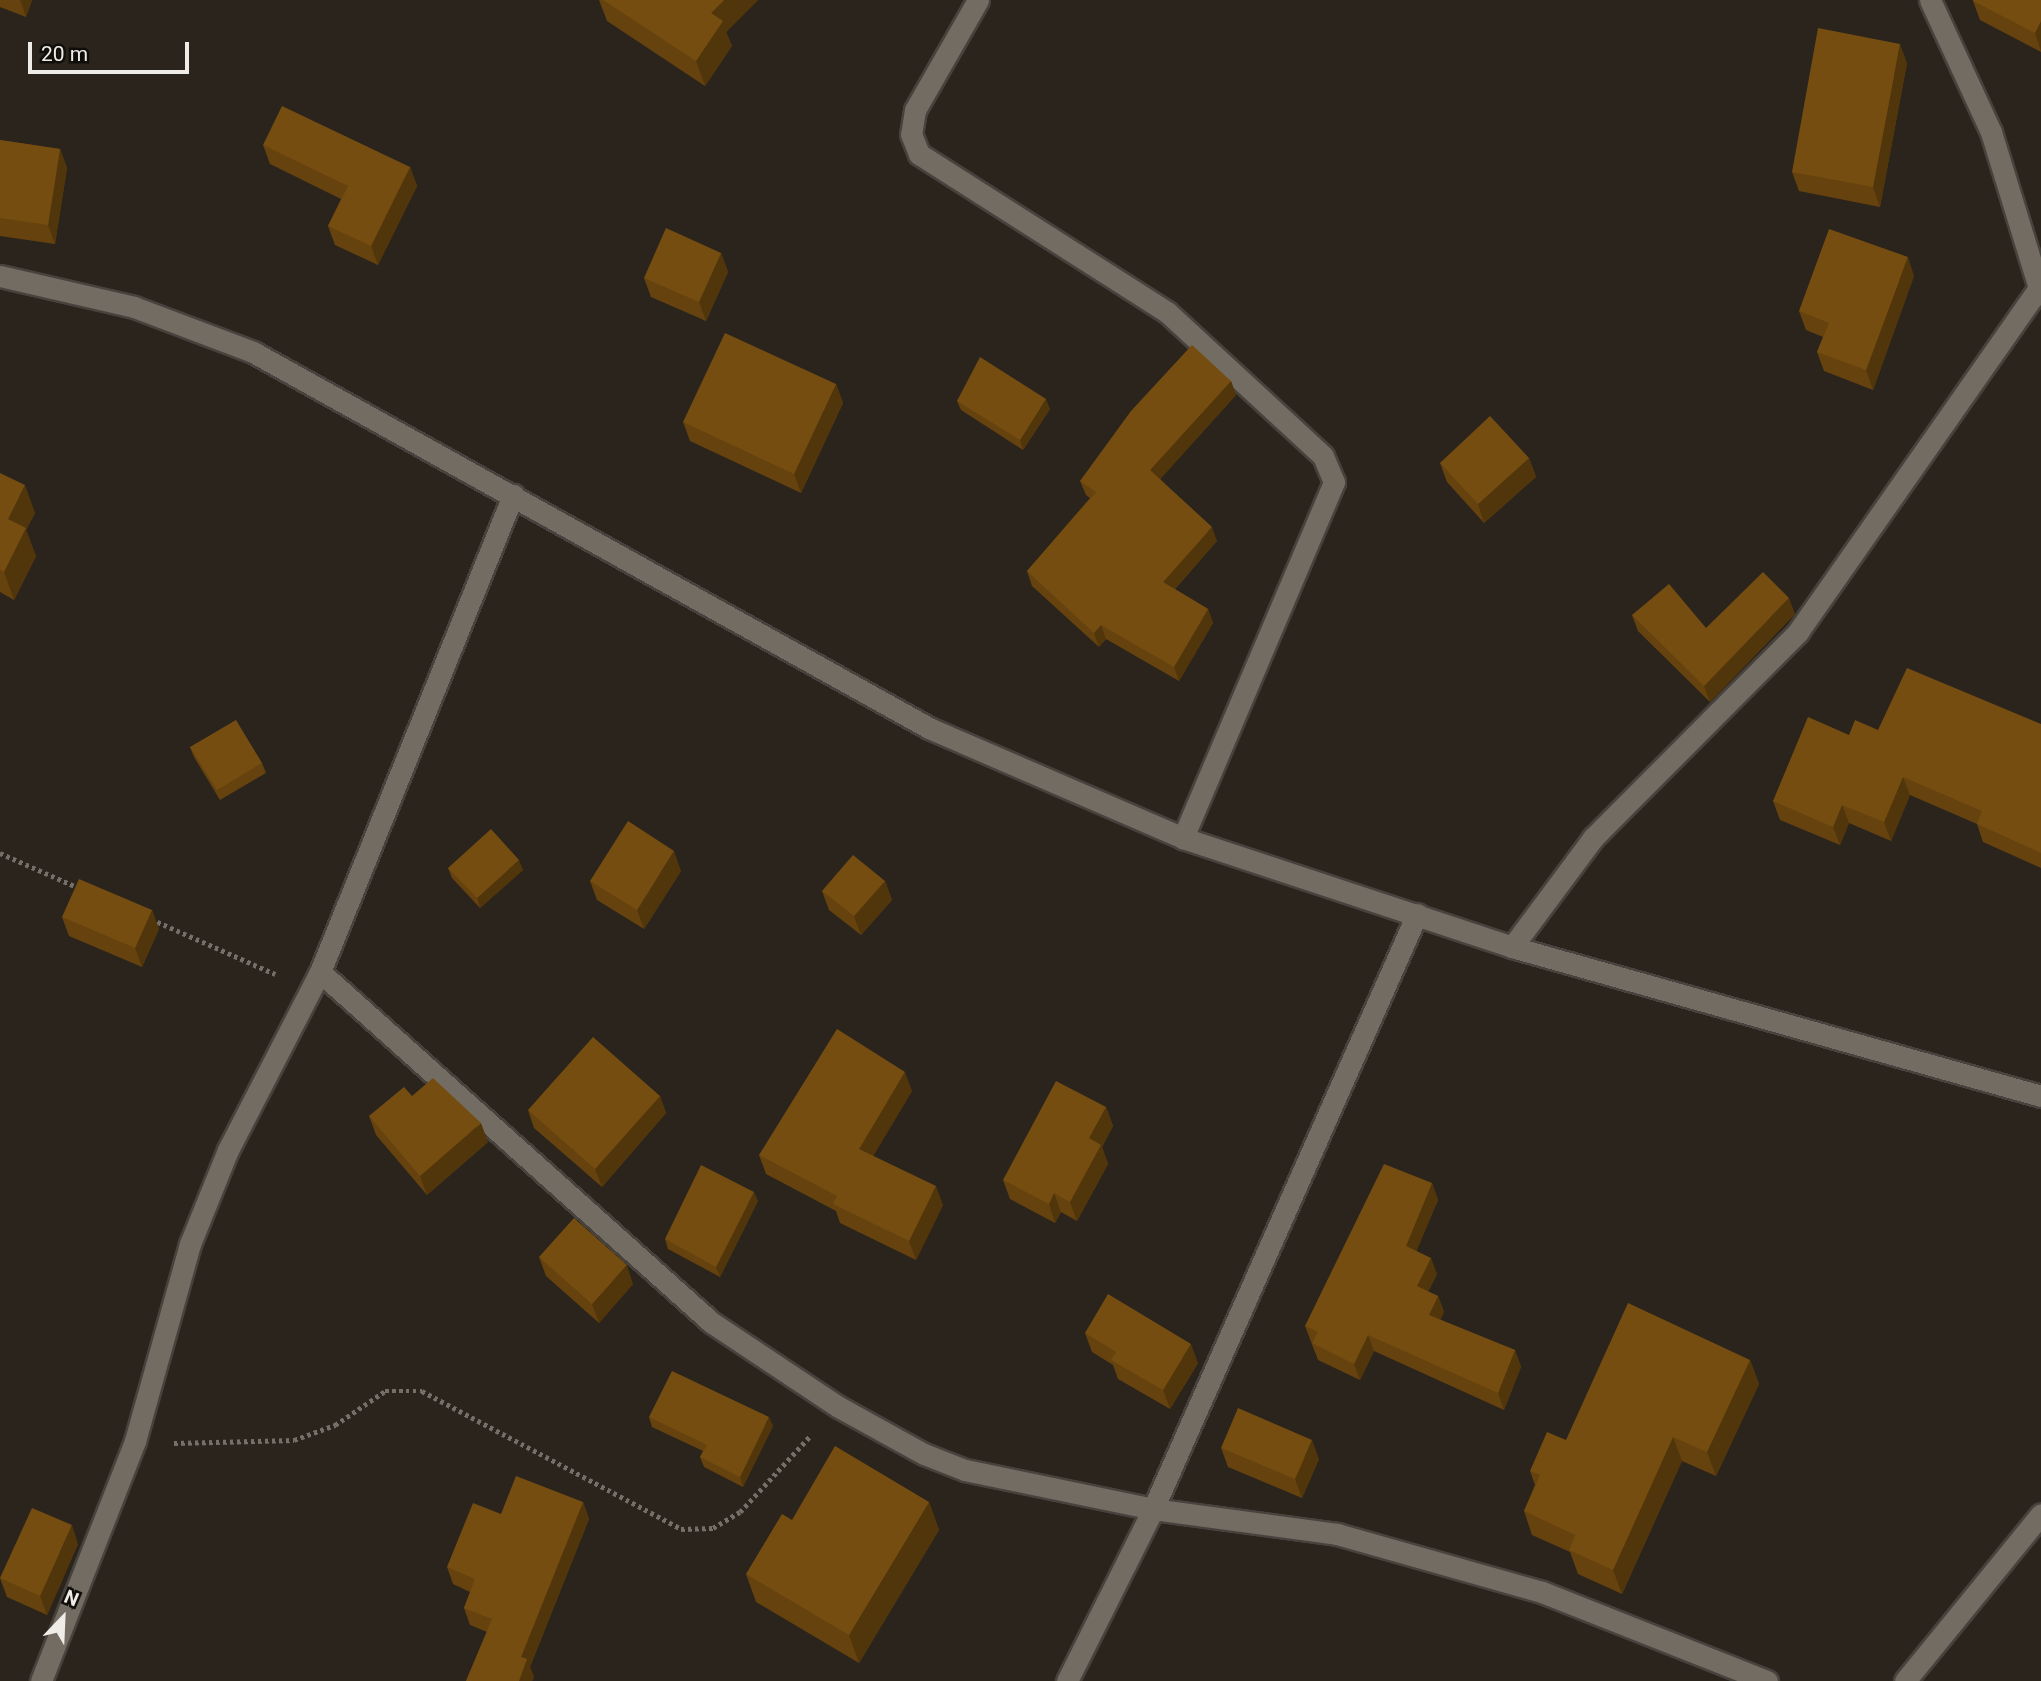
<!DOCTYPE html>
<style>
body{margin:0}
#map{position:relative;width:2041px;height:1681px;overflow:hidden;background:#2a241d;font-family:Roboto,sans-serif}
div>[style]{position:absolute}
.path>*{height:4.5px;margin-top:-2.25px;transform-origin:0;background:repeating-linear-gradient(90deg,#746f68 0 3.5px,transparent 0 7px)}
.roads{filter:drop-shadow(2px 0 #47423d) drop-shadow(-2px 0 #47423d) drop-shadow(0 2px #47423d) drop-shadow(0 -2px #47423d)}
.street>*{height:21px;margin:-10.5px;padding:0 10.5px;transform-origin:10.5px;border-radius:10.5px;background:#736c63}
.wall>*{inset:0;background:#65420e}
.shaded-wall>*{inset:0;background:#52360b}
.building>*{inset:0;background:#754d10}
span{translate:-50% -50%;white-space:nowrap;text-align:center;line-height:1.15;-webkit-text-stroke:5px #100e0a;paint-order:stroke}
.north{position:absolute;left:28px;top:1583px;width:70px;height:70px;-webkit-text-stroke:5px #100e0a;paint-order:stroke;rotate:23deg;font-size:19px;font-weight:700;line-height:28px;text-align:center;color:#efebe6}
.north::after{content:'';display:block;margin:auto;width:24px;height:32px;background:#efebe6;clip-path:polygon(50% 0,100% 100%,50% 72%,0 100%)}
.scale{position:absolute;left:28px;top:42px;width:161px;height:32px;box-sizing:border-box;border:4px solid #efebe6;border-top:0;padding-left:9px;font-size:21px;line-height:24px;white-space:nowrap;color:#efebe6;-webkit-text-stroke:5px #100e0a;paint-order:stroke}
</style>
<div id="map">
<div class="path">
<i style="left:0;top:853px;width:86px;rotate:23.9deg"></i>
<i style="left:151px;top:919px;width:136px;rotate:23.9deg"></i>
<i style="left:174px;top:1443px;width:120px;rotate:-1.4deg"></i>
<i style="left:294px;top:1440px;width:44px;rotate:-20.1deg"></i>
<i style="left:335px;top:1425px;width:60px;rotate:-34.2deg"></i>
<i style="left:385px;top:1391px;width:37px"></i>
<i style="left:422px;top:1391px;width:293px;rotate:28deg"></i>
<i style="left:681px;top:1529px;width:32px;rotate:-2deg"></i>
<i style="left:713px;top:1528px;width:31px;rotate:-31deg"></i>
<i style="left:740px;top:1512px;width:105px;rotate:-47.3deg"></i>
</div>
<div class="roads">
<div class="street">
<i style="left:978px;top:0;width:127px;rotate:119.8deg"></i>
<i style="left:915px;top:110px;width:24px;rotate:99deg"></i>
<i style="left:911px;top:134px;width:22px;rotate:68deg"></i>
<i style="left:919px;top:154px;width:294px;rotate:32.5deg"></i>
<i style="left:1167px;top:312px;width:212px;rotate:42.7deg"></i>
<i style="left:1323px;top:456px;width:28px;rotate:67deg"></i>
<i style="left:1334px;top:482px;width:387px;rotate:113deg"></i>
<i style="left:1930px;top:0;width:145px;rotate:65.2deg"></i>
<i style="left:1991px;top:132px;width:170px;rotate:72.9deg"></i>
<i style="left:0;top:276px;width:138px;rotate:13deg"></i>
<i style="left:134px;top:307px;width:127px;rotate:20.7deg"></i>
<i style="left:253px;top:352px;width:774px;rotate:29.08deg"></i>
<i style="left:929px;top:728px;width:277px;rotate:23.4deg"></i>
<i style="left:1183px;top:838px;width:347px;rotate:18.3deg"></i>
<i style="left:1512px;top:947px;width:550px;rotate:15.73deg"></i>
<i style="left:1512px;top:947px;width:136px;rotate:-53.4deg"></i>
<i style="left:1593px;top:838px;width:291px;rotate:-45.1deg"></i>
<i style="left:1798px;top:632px;width:415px;rotate:-55deg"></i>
<i style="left:320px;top:972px;width:525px;rotate:41.83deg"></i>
<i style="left:711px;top:1322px;width:151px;rotate:33.7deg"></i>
<i style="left:837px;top:1406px;width:99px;rotate:28.9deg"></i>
<i style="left:924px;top:1454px;width:44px;rotate:21.3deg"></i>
<i style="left:965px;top:1470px;width:192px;rotate:11.7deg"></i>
<i style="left:1153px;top:1509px;width:186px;rotate:7.7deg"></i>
<i style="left:1337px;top:1534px;width:213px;rotate:15.8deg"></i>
<i style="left:1542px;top:1592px;width:242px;rotate:21.6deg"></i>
<i style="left:41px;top:1681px;width:258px;rotate:-68.6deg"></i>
<i style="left:135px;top:1441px;width:205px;rotate:-74.4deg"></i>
<i style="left:190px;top:1244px;width:101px;rotate:-68deg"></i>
<i style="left:228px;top:1150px;width:200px;rotate:-62.7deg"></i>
<i style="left:320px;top:972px;width:515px;rotate:-67.97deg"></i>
<i style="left:1067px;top:1681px;width:192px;rotate:-63.4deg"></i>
<i style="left:1153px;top:1509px;width:651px;rotate:-66.07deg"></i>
<i style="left:1905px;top:1681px;width:215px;rotate:-50.8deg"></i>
</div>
</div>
<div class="wall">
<i style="clip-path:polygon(0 0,32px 0,26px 17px,0 7px)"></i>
<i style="clip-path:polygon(599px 0,758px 0,726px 32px,732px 46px,705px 86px,607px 21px)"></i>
<i style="clip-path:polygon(2041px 0,2041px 52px,1980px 20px,1973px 1px)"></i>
<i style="clip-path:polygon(1907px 63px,1880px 207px,1799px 191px,1792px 172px)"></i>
<i style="clip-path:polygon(0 140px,60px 149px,67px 168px,55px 244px,0 236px)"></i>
<i style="clip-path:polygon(263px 145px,410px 167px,417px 186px,378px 265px,335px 245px,328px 226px,341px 199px,270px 164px)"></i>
<i style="clip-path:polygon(721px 253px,728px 272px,706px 321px,651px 297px,644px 278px)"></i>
<i style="clip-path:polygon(1914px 276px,1873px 390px,1824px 371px,1817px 352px,1823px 337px,1806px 330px,1799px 311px)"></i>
<i style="clip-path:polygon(1231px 381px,1236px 395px,1160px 479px,1217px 541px,1175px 589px,1208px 609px,1213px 623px,1179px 681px,1106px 639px,1099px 647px,1032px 586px,1027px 571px,1090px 498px,1086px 495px,1080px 481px)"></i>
<i style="clip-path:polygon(836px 384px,843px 403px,801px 493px,690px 441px,683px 422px)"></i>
<i style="clip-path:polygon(957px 401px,1050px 409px,1023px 450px,961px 410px)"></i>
<i style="clip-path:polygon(1529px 458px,1536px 477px,1484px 523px,1447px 482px,1440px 463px)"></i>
<i style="clip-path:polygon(0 473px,35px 513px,26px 530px,36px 556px,14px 600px,0 592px)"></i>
<i style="clip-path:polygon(1795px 614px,1710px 702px,1638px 631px,1632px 615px,1706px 628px)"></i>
<i style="clip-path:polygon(2041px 724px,2041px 868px,1983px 842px,1977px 824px,1910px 795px,1891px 841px,1849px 823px,1840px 845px,1780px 820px,1773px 801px,1849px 735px,1878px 730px)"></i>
<i style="clip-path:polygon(190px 747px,262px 763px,266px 773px,220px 800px,194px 757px)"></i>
<i style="clip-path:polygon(448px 868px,523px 870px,480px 908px,452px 878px)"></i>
<i style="clip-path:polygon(681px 871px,644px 929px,597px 900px,590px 881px)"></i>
<i style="clip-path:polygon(885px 881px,892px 900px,861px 935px,829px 910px,822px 891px)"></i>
<i style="clip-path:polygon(152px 910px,159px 929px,142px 967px,69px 936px,62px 917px)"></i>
<i style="clip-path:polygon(912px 1091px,873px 1156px,943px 1205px,916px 1260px,840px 1223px,836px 1211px,766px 1174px,759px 1155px)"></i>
<i style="clip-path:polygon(412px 1096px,488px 1142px,427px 1195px,376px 1135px,369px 1116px)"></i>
<i style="clip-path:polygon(660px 1096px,666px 1113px,602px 1187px,534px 1128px,528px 1110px)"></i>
<i style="clip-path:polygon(1106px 1107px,1113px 1126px,1102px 1147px,1108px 1164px,1077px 1221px,1061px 1212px,1055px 1223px,1010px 1199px,1003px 1180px)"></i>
<i style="clip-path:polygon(1432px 1183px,1438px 1200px,1416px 1251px,1437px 1274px,1428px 1292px,1438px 1296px,1444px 1312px,1440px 1320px,1515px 1350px,1521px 1367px,1504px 1410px,1374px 1351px,1360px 1380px,1318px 1360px,1305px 1326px)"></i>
<i style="clip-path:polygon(758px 1201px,720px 1277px,668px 1249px,665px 1239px)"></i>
<i style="clip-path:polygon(539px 1257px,633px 1284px,599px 1323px,546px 1276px)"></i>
<i style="clip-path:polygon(1085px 1333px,1198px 1363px,1170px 1409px,1118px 1379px,1113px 1365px,1092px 1352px)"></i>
<i style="clip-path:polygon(1750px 1360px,1759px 1384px,1716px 1476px,1682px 1461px,1622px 1594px,1578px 1574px,1570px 1552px,1532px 1535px,1524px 1511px,1535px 1485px,1530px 1471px,1566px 1440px)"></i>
<i style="clip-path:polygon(649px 1417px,773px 1426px,743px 1487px,704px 1467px,700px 1457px,703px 1451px,652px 1427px)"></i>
<i style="clip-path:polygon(1221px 1448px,1319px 1459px,1302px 1498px,1228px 1467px)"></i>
<i style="clip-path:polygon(583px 1502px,589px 1519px,530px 1667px,534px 1677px,532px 1681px,466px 1681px,487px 1632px,470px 1625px,464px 1608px,470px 1592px,453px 1584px,447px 1567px,501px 1514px)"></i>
<i style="clip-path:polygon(929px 1502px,939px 1530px,859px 1663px,756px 1602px,746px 1574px)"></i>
<i style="clip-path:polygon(78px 1544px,47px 1615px,7px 1597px,0 1578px)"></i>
</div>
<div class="shaded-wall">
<i style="clip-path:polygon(20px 0,32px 0,26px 17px)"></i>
<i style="clip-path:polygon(724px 0,758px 0,726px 32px,732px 46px,705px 86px,696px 61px,711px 13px)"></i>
<i style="clip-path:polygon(2041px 21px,2041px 51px,2035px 33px)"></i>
<i style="clip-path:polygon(1900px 44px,1907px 63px,1880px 207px,1873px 187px)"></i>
<i style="clip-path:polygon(60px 149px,67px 168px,55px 244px,48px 225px)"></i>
<i style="clip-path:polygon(410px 167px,417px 186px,378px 265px,371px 246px)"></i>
<i style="clip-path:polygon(721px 253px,728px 272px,706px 321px,699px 302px)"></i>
<i style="clip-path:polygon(1908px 257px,1914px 276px,1873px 390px,1866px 370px)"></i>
<i style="clip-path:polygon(1231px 381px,1236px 395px,1155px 485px,1150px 470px)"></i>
<i style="clip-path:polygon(836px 384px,843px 403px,801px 493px,794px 474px)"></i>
<i style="clip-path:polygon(1046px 399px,1050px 409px,1023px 450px,1020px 440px)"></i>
<i style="clip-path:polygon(1529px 458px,1536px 477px,1484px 523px,1478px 504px)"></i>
<i style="clip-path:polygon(25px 485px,35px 513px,26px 530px,36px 556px,14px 600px,4px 572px,8px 519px)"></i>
<i style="clip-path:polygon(1212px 527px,1217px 541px,1168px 596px,1163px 582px)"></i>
<i style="clip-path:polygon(1789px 598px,1795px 614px,1710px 702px,1704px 686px)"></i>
<i style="clip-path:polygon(1208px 609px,1213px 623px,1179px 681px,1174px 667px)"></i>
<i style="clip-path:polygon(1101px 625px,1106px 639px,1099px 647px,1094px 633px)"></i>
<i style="clip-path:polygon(1903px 777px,1910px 795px,1891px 841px,1884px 822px)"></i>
<i style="clip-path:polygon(1842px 805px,1849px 823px,1840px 845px,1833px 827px)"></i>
<i style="clip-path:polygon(674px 851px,681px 871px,644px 929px,637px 910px)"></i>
<i style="clip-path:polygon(519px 860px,523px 870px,480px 908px,477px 898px)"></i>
<i style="clip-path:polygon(885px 881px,892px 900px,861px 935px,854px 916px)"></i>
<i style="clip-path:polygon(152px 910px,159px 929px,142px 967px,135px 948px)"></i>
<i style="clip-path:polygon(905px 1072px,912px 1091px,866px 1168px,859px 1149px)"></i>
<i style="clip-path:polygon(660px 1096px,666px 1113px,602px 1187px,595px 1169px)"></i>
<i style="clip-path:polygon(1106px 1107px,1113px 1126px,1102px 1147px,1108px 1164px,1077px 1221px,1070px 1202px,1089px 1138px)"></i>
<i style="clip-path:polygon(481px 1123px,488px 1142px,427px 1195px,420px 1176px)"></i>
<i style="clip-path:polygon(1432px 1183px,1438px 1200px,1412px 1262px,1406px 1246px)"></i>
<i style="clip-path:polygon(936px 1186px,943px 1205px,916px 1260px,909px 1241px)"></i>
<i style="clip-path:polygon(754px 1192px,758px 1201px,720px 1277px,716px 1267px)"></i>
<i style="clip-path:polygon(1054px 1193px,1061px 1212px,1055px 1223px,1049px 1204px)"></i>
<i style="clip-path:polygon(1431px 1258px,1437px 1274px,1423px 1302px,1417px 1286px)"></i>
<i style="clip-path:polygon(627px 1265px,633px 1284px,599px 1323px,592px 1304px)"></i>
<i style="clip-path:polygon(1438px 1296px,1444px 1312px,1434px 1331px,1429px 1315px)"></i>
<i style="clip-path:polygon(1368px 1335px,1374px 1351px,1360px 1380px,1354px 1364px)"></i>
<i style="clip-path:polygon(1191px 1344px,1198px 1363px,1170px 1409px,1163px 1390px)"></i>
<i style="clip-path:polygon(1515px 1350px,1521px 1367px,1504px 1410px,1498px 1393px)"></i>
<i style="clip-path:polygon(1750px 1360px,1759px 1384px,1716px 1476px,1707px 1452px)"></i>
<i style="clip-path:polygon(769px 1417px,773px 1426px,743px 1487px,740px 1477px)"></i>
<i style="clip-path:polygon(1673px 1437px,1682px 1461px,1622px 1594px,1613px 1570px)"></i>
<i style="clip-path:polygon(1312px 1440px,1319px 1459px,1302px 1498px,1295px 1479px)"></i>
<i style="clip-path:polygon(583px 1502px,589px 1519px,530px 1667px,534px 1677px,532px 1681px,519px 1681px,521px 1657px)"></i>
<i style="clip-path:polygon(929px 1502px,939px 1530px,859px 1663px,849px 1635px)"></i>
<i style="clip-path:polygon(72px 1525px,78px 1544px,47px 1615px,40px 1596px)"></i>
</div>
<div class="building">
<i style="clip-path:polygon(603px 0,724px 0,711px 13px,723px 21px,696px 61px)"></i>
<i style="clip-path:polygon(1973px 0,2041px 0,2041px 21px,2035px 33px,1973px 1px)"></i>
<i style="clip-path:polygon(1818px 28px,1900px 44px,1873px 187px,1792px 172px)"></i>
<i style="clip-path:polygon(282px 106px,410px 167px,371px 246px,328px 226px,348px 186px,263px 145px)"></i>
<i style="clip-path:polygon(0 140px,60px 149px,48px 225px,0 218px)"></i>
<i style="clip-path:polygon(666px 228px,721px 253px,699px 302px,644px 278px)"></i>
<i style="clip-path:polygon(1829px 229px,1908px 257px,1866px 370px,1817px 352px,1829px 323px,1799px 311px)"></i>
<i style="clip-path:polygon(725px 333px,836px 384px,794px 474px,683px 422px)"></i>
<i style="clip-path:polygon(1192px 345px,1231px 381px,1150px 470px,1212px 527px,1163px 582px,1208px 609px,1174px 667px,1101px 625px,1094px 633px,1027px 571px,1096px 492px,1080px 481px,1131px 411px)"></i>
<i style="clip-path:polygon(980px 357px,1046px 399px,1020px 440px,957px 401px)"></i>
<i style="clip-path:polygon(1490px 416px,1529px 458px,1478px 504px,1440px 463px)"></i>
<i style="clip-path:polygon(0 473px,25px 485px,8px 519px,26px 528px,4px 572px,0 570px)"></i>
<i style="clip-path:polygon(1763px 572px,1789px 598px,1704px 686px,1632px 615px,1669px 584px,1706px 628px)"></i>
<i style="clip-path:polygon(1907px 668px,2041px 724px,2041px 853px,1977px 824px,1982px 811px,1903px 777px,1884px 822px,1842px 805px,1833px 827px,1773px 801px,1808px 717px,1849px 735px,1855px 720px,1878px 730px)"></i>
<i style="clip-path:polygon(236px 720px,262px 763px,217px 790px,190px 747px)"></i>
<i style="clip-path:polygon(628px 821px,674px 851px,637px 910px,590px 881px)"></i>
<i style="clip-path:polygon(491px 829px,519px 860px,477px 898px,448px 868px)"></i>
<i style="clip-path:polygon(853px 855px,885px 881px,854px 916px,822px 891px)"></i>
<i style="clip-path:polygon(79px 879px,152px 910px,135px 948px,62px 917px)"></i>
<i style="clip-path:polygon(837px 1029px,905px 1072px,859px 1149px,936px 1186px,909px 1241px,833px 1204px,837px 1196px,759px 1155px)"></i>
<i style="clip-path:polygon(593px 1037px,660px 1096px,595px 1169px,528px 1110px)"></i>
<i style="clip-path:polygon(433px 1078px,481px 1123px,420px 1176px,369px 1116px,404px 1087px,412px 1096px)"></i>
<i style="clip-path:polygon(1056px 1081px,1106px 1107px,1089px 1138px,1101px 1145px,1070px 1202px,1054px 1193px,1049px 1204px,1003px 1180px)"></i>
<i style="clip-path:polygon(1384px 1164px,1432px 1183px,1406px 1246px,1431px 1258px,1417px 1286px,1438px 1296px,1429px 1315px,1515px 1350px,1498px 1393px,1368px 1335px,1354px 1364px,1312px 1343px,1318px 1332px,1305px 1326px)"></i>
<i style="clip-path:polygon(701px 1165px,754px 1192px,716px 1267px,665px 1239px)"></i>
<i style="clip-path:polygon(574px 1218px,627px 1265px,592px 1304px,539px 1257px)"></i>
<i style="clip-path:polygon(1108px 1294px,1191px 1344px,1163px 1390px,1111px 1360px,1116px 1352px,1085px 1333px)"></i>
<i style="clip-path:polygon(1628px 1303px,1750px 1360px,1707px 1452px,1673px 1437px,1613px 1570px,1569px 1550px,1575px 1535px,1524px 1511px,1540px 1475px,1530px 1471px,1547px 1432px,1566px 1440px)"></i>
<i style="clip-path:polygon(672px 1371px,769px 1417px,740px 1477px,700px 1457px,707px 1445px,649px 1417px)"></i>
<i style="clip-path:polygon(1238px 1408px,1312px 1440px,1295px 1479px,1221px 1448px)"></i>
<i style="clip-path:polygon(835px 1446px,929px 1502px,849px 1635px,746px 1574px,782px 1514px,792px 1520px)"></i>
<i style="clip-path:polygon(516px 1476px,583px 1502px,521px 1657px,527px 1659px,519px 1681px,466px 1681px,492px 1619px,464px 1608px,475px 1579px,447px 1567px,473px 1503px,501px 1514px)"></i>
<i style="clip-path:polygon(32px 1508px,72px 1525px,40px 1596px,0 1578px)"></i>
</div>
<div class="north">N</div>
<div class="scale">20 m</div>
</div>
